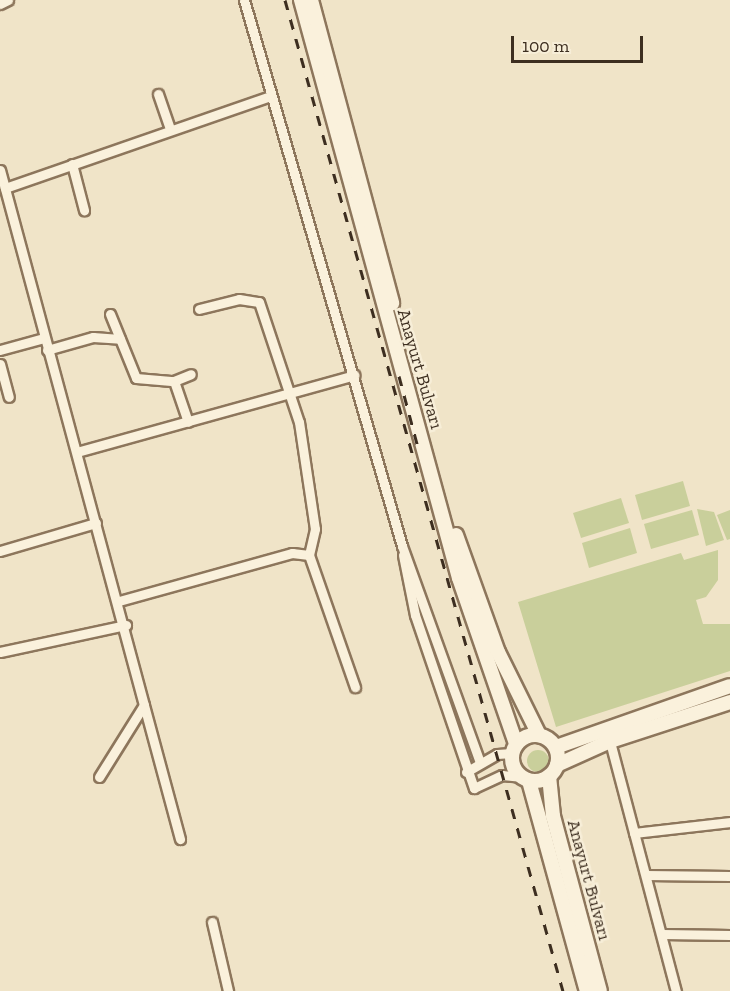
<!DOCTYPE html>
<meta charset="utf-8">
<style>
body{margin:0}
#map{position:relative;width:730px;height:991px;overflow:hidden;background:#f0e4c8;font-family:"Zilla Slab",serif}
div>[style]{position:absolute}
.green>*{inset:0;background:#c9cf9b}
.round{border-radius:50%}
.roads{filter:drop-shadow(2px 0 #8d765c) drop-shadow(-2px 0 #8d765c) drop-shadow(0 2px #8d765c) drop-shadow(0 -2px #8d765c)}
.street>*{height:9px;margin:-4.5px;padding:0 4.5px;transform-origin:4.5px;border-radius:4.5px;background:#faf1dc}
.secondary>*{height:14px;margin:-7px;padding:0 7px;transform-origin:7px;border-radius:7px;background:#faf1dc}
.secondary>.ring{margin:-7px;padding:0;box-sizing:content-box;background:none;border:14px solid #faf1dc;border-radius:50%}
.rail>*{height:3px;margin-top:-1.5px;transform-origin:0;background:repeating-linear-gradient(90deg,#3d2e20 0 10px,transparent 0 20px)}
span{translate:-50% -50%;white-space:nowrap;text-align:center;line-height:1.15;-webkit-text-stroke:5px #f7eed8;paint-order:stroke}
.street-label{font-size:18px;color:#3d2e20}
.scale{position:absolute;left:511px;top:36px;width:132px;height:27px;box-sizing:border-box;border:3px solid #3d2e20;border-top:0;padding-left:8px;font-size:18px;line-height:21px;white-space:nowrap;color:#3d2e20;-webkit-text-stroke:4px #f7eed8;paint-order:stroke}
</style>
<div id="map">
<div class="green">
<i style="clip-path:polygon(683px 481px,690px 506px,642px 520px,635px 495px)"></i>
<i style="clip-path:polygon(621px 498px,629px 523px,581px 538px,573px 513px)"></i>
<i style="clip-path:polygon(697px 509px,714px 512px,724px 540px,706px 546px)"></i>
<i style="clip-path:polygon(692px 510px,699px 535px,651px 549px,644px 524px)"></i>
<i style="clip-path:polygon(730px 510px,730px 539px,727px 540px,717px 515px)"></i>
<i style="clip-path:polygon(630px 528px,637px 553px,589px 568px,582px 543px)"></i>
<i style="clip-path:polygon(718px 550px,718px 580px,706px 597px,696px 600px,703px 624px,730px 624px,730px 671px,556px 727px,518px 602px,681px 553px,684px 560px)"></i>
<i class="round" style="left:527px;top:750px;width:22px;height:22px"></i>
</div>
<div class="roads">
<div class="street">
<i style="left:244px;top:0;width:568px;rotate:73.86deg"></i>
<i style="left:402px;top:546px;width:231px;rotate:70.2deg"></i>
<i style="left:0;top:4px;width:9px;rotate:-27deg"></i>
<i style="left:158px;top:94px;width:37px;rotate:71deg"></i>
<i style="left:72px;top:164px;width:48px;rotate:75.4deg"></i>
<i style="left:0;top:170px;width:693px;rotate:74.94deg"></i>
<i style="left:5px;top:188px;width:281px;rotate:-19.1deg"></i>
<i style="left:199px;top:309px;width:41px;rotate:-14deg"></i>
<i style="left:239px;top:299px;width:20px;rotate:9deg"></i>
<i style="left:259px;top:302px;width:126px;rotate:71.6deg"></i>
<i style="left:299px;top:422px;width:108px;rotate:81.5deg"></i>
<i style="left:315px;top:529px;width:27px;rotate:103deg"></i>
<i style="left:110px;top:314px;width:69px;rotate:67.9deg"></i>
<i style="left:136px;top:378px;width:38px;rotate:5deg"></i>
<i style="left:174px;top:381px;width:43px;rotate:71.1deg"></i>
<i style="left:0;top:350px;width:46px;rotate:-15.3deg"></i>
<i style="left:47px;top:350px;width:48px;rotate:-15.8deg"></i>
<i style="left:93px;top:337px;width:27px;rotate:4deg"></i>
<i style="left:0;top:364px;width:34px;rotate:75deg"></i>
<i style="left:174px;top:381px;width:18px;rotate:-22deg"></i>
<i style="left:77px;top:452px;width:288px;rotate:-15.5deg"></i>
<i style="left:0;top:551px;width:100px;rotate:-16.3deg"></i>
<i style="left:403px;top:555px;width:61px;rotate:78.7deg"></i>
<i style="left:415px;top:615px;width:183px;rotate:71.2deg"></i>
<i style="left:474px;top:788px;width:31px;rotate:-25deg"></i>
<i style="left:502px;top:775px;width:18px;rotate:6deg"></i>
<i style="left:119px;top:601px;width:180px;rotate:-15.5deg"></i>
<i style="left:292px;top:553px;width:17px;rotate:7deg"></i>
<i style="left:309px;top:555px;width:140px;rotate:70.8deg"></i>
<i style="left:0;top:652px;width:129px;rotate:-12.1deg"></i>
<i style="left:609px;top:738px;width:262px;rotate:75.2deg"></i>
<i style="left:466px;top:772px;width:36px;rotate:-30deg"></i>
<i style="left:497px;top:754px;width:15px;rotate:-4deg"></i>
<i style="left:99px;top:777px;width:85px;rotate:-58deg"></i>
<i style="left:634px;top:833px;width:97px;rotate:-6.5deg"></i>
<i style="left:646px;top:875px;width:84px;rotate:0.7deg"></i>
<i style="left:212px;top:922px;width:71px;rotate:76.9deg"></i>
<i style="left:662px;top:934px;width:68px;rotate:0.8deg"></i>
</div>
<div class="secondary">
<i style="left:301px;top:0;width:599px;rotate:74.71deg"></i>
<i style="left:459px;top:578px;width:176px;rotate:71deg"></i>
<i style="left:311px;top:0;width:314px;rotate:75deg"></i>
<i style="left:456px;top:535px;width:124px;rotate:70.3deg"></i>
<i style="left:498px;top:652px;width:93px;rotate:63.7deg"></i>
<i class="ring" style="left:512px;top:735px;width:32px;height:32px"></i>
<i style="left:556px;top:747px;width:184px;rotate:-19.3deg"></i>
<i style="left:557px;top:765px;width:58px;rotate:-24.4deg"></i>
<i style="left:610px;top:741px;width:126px;rotate:-18deg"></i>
<i style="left:549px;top:776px;width:40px;rotate:84.3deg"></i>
<i style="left:553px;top:816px;width:181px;rotate:75deg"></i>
<i style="left:529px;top:781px;width:218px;rotate:74.6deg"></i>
</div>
</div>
<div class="rail">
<i style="left:285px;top:0;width:1029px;rotate:74.33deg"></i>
<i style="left:399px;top:376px;width:78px;rotate:75.1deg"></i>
</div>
<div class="street-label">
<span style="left:420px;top:369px;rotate:74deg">Anayurt Bulvarı</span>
<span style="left:589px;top:880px;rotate:75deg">Anayurt Bulvarı</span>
</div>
<div class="scale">100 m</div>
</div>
